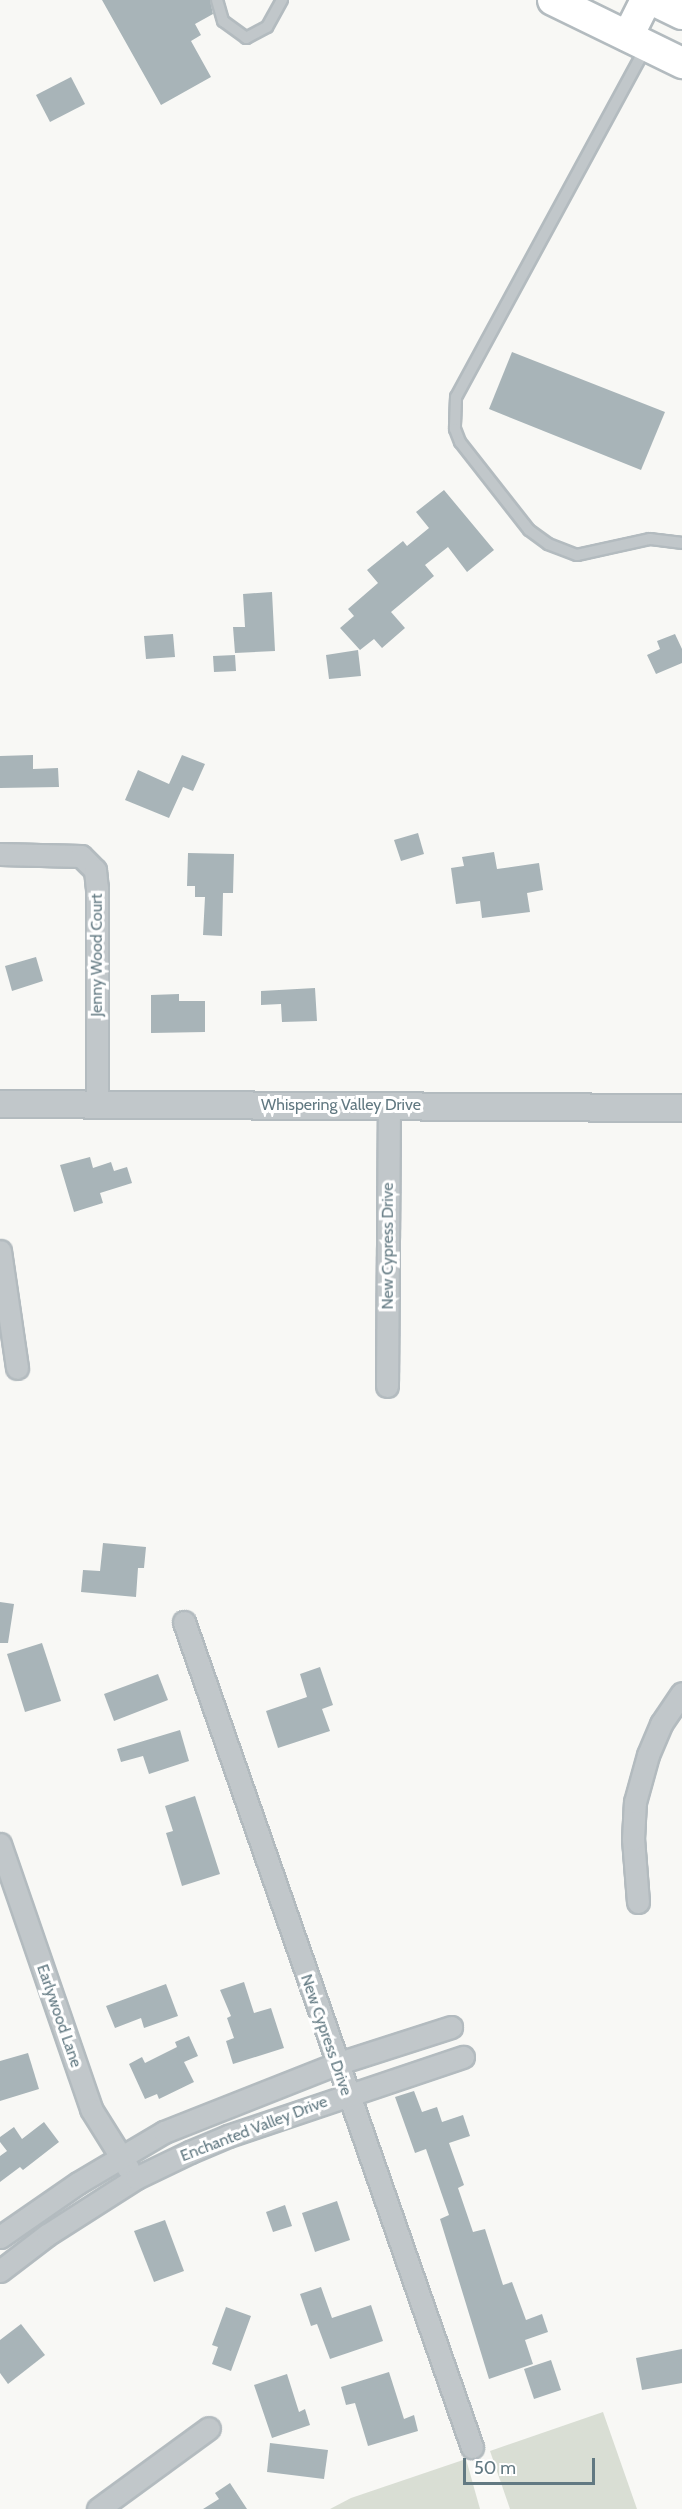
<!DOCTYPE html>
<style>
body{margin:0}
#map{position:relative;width:682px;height:2509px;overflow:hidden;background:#f8f8f5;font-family:Cabin,sans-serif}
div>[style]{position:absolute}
.green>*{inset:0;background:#d9ded4}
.building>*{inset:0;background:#a8b4b8}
.roads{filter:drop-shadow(2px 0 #b3bbbf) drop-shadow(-2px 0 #b3bbbf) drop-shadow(0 2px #b3bbbf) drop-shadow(0 -2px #b3bbbf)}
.service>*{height:10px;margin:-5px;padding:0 5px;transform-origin:5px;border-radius:5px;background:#c1c7ca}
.minor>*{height:21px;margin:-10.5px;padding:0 10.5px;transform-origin:10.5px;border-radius:10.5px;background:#c1c7ca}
.tertiary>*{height:26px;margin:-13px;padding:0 13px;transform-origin:13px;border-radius:13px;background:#c1c7ca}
.secondary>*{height:30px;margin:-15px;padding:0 15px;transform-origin:15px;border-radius:15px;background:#fff}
span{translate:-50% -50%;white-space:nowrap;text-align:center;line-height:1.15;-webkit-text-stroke:6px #fff;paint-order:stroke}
.street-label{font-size:16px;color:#627982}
.scale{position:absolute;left:463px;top:2458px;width:132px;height:27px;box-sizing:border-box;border:3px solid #627982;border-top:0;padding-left:8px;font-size:18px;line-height:21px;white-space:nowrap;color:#627982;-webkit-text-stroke:4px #fff;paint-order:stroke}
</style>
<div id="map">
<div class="green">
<i style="clip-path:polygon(603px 2412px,637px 2509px,510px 2509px,490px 2451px)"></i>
<i style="clip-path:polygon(466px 2459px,480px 2509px,330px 2509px,351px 2498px)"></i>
</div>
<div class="building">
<i style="clip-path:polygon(102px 0,210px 0,213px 14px,195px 24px,201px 35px,191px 41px,211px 77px,161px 105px)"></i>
<i style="clip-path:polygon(71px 77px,85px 104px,50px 122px,36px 95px)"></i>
<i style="clip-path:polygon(512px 352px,665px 412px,641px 470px,489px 409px)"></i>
<i style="clip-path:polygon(444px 490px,494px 550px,467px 572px,448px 547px,425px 565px,434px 576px,391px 612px,405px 628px,382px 648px,374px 639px,360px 650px,340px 628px,354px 616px,348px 609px,378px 583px,367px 570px,403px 541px,407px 546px,429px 528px,416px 512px)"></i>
<i style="clip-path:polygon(272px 592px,275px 651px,235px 653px,233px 627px,245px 627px,243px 594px)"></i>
<i style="clip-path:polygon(173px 634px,175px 657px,146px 659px,144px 636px)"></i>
<i style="clip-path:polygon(675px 634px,682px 649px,682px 663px,656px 674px,647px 655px,660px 649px,657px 641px)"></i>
<i style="clip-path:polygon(358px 650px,361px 676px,329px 679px,326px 655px)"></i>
<i style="clip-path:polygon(235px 655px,236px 671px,214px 672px,213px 656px)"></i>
<i style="clip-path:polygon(33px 755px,33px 769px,58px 768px,59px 787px,0 788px,0 756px)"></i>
<i style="clip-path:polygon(182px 755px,205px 764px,193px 791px,183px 787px,169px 818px,125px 800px,138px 770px,169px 784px)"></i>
<i style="clip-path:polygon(418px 833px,424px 854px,401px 861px,394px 840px)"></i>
<i style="clip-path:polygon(494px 852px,497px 869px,539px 863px,543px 890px,527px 893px,530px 912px,482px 918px,480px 901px,456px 904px,451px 868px,464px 866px,462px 857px)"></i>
<i style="clip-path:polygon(188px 853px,234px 854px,233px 893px,223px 893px,222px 936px,203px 935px,205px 897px,195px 897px,195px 886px,187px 886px)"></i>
<i style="clip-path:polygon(36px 957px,43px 981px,12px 991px,5px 966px)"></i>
<i style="clip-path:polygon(315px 988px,317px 1021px,282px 1022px,281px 1004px,261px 1005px,261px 991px)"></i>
<i style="clip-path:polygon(179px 994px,179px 1001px,205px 1001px,205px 1032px,151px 1033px,151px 995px)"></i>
<i style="clip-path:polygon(90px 1157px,93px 1168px,111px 1162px,114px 1171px,127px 1167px,132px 1183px,100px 1193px,103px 1203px,74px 1212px,60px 1165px)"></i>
<i style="clip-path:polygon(103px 1543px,146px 1547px,144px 1568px,138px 1568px,136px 1597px,81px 1592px,83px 1570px,100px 1571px)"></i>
<i style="clip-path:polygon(0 1602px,14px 1604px,8px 1643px,0 1643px)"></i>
<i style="clip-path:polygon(42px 1643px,61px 1701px,25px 1712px,7px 1654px)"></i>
<i style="clip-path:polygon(320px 1667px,333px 1705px,322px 1709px,330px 1731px,278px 1748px,266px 1711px,307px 1697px,300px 1674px)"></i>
<i style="clip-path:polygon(158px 1674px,168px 1700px,114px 1721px,104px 1694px)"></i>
<i style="clip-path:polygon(180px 1730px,189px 1761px,149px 1774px,143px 1756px,121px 1762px,117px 1749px)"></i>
<i style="clip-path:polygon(195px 1796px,220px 1874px,182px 1886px,166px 1833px,173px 1831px,165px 1806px)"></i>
<i style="clip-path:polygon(244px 1982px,254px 2013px,271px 2008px,284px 2048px,233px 2064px,226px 2041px,234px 2038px,227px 2018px,231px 2016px,220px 1990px)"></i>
<i style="clip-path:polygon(166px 1984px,178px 2016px,144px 2028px,141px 2018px,115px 2028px,106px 2006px)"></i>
<i style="clip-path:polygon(189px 2036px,198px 2056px,184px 2062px,194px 2082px,159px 2099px,157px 2094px,145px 2099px,129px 2064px,142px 2057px,145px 2063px,177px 2047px,175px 2042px)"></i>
<i style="clip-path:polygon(28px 2053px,39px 2089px,0 2101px,0 2061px)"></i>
<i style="clip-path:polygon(414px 2091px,422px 2112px,437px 2107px,442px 2122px,463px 2115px,470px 2136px,449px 2143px,464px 2185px,458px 2188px,473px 2232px,485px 2229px,503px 2285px,512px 2282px,526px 2320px,542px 2314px,548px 2332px,525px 2340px,533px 2364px,489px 2379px,440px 2219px,449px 2215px,426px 2149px,415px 2153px,395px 2097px)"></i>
<i style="clip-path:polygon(44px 2122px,59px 2142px,23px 2170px,20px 2167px,0 2182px,0 2156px,7px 2151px,0 2142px,0 2137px,14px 2127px,22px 2139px)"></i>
<i style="clip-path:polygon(337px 2201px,350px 2240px,315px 2252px,302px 2213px)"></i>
<i style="clip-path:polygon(285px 2205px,292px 2226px,273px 2232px,266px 2212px)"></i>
<i style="clip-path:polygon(165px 2220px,184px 2271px,154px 2282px,134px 2231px)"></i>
<i style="clip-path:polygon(321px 2287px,332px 2318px,371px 2305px,383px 2341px,330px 2359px,317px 2324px,311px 2326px,300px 2294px)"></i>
<i style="clip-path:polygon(226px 2307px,251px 2316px,231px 2371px,212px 2364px,218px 2347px,212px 2345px)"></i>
<i style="clip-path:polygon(21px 2324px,45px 2355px,8px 2384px,0 2373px,0 2340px)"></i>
<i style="clip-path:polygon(682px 2349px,682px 2383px,642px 2390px,636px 2358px)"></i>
<i style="clip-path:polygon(551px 2360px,561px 2390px,534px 2399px,524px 2369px)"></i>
<i style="clip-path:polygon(389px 2372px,404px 2419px,414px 2415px,418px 2431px,368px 2446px,355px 2403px,346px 2405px,341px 2387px)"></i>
<i style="clip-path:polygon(287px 2374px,299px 2412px,305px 2409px,310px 2425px,272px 2438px,254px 2385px)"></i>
<i style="clip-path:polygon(270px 2443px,328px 2450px,324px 2479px,267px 2472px)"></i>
<i style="clip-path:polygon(230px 2483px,247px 2509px,203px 2509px,219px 2499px,215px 2493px)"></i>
</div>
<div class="roads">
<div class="service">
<i style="left:217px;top:0;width:22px;rotate:74deg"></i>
<i style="left:223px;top:21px;width:29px;rotate:36deg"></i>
<i style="left:246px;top:38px;width:24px;rotate:-28deg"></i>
<i style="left:267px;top:27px;width:31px;rotate:-61deg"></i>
<i style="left:645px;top:49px;width:396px;rotate:118.5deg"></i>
<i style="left:456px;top:397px;width:32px;rotate:92deg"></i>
<i style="left:455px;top:429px;width:14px;rotate:69deg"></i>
<i style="left:460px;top:442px;width:112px;rotate:51.9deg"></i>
<i style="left:529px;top:530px;width:24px;rotate:36deg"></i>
<i style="left:548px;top:544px;width:31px;rotate:21deg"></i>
<i style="left:577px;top:555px;width:75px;rotate:-12.4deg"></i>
<i style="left:650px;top:539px;width:32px;rotate:7deg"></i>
</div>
<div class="minor">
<i style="left:0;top:854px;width:81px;rotate:1.4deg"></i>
<i style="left:81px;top:856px;width:20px;rotate:45deg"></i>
<i style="left:95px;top:870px;width:18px;rotate:84deg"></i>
<i style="left:97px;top:888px;width:217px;rotate:90deg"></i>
<i style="left:0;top:1251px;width:118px;rotate:81.7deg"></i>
<i style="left:387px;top:1386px;width:281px;rotate:-89.6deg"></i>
<i style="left:184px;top:1622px;width:874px;rotate:70.76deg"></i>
<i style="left:0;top:1844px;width:280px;rotate:71deg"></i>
<i style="left:91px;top:2109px;width:70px;rotate:57.9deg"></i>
<i style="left:638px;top:1902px;width:63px;rotate:-94.5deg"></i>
<i style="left:633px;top:1839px;width:37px;rotate:-87deg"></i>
<i style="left:635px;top:1802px;width:49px;rotate:-74.5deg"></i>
<i style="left:648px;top:1755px;width:34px;rotate:-67deg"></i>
<i style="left:661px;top:1724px;width:37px;rotate:-56deg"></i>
<i style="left:0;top:2237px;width:95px;rotate:-34.7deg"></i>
<i style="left:78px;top:2183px;width:100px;rotate:-30.7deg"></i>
<i style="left:164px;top:2132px;width:185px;rotate:-21.6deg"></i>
<i style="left:336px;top:2064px;width:121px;rotate:-17.8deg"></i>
<i style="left:0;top:2271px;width:59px;rotate:-37.5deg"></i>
<i style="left:47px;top:2235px;width:106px;rotate:-32.6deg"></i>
<i style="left:136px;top:2178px;width:60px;rotate:-25.7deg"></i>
<i style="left:190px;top:2152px;width:41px;rotate:-22.8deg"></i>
<i style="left:228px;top:2136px;width:248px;rotate:-18.6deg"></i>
<i style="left:98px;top:2509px;width:137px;rotate:-36.1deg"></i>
</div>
<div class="tertiary">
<i style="left:0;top:1104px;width:682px;rotate:0.34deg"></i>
</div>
<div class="secondary">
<i style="left:553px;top:0;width:144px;rotate:26deg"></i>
<i style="left:653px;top:0;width:32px;rotate:26deg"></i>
<i style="left:628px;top:36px;width:40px;rotate:-63.4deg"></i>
</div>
</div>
<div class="street-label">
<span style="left:97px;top:955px;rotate:-90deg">Jenny Wood Court</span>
<span style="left:341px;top:1105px">Whispering Valley Drive</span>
<span style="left:388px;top:1246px;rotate:-90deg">New Cypress Drive</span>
<span style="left:59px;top:2016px;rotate:71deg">Earlywood Lane</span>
<span style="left:326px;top:2035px;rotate:71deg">New Cypress Drive</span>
<span style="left:254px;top:2129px;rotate:-21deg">Enchanted Valley Drive</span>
</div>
<div class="scale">50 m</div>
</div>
